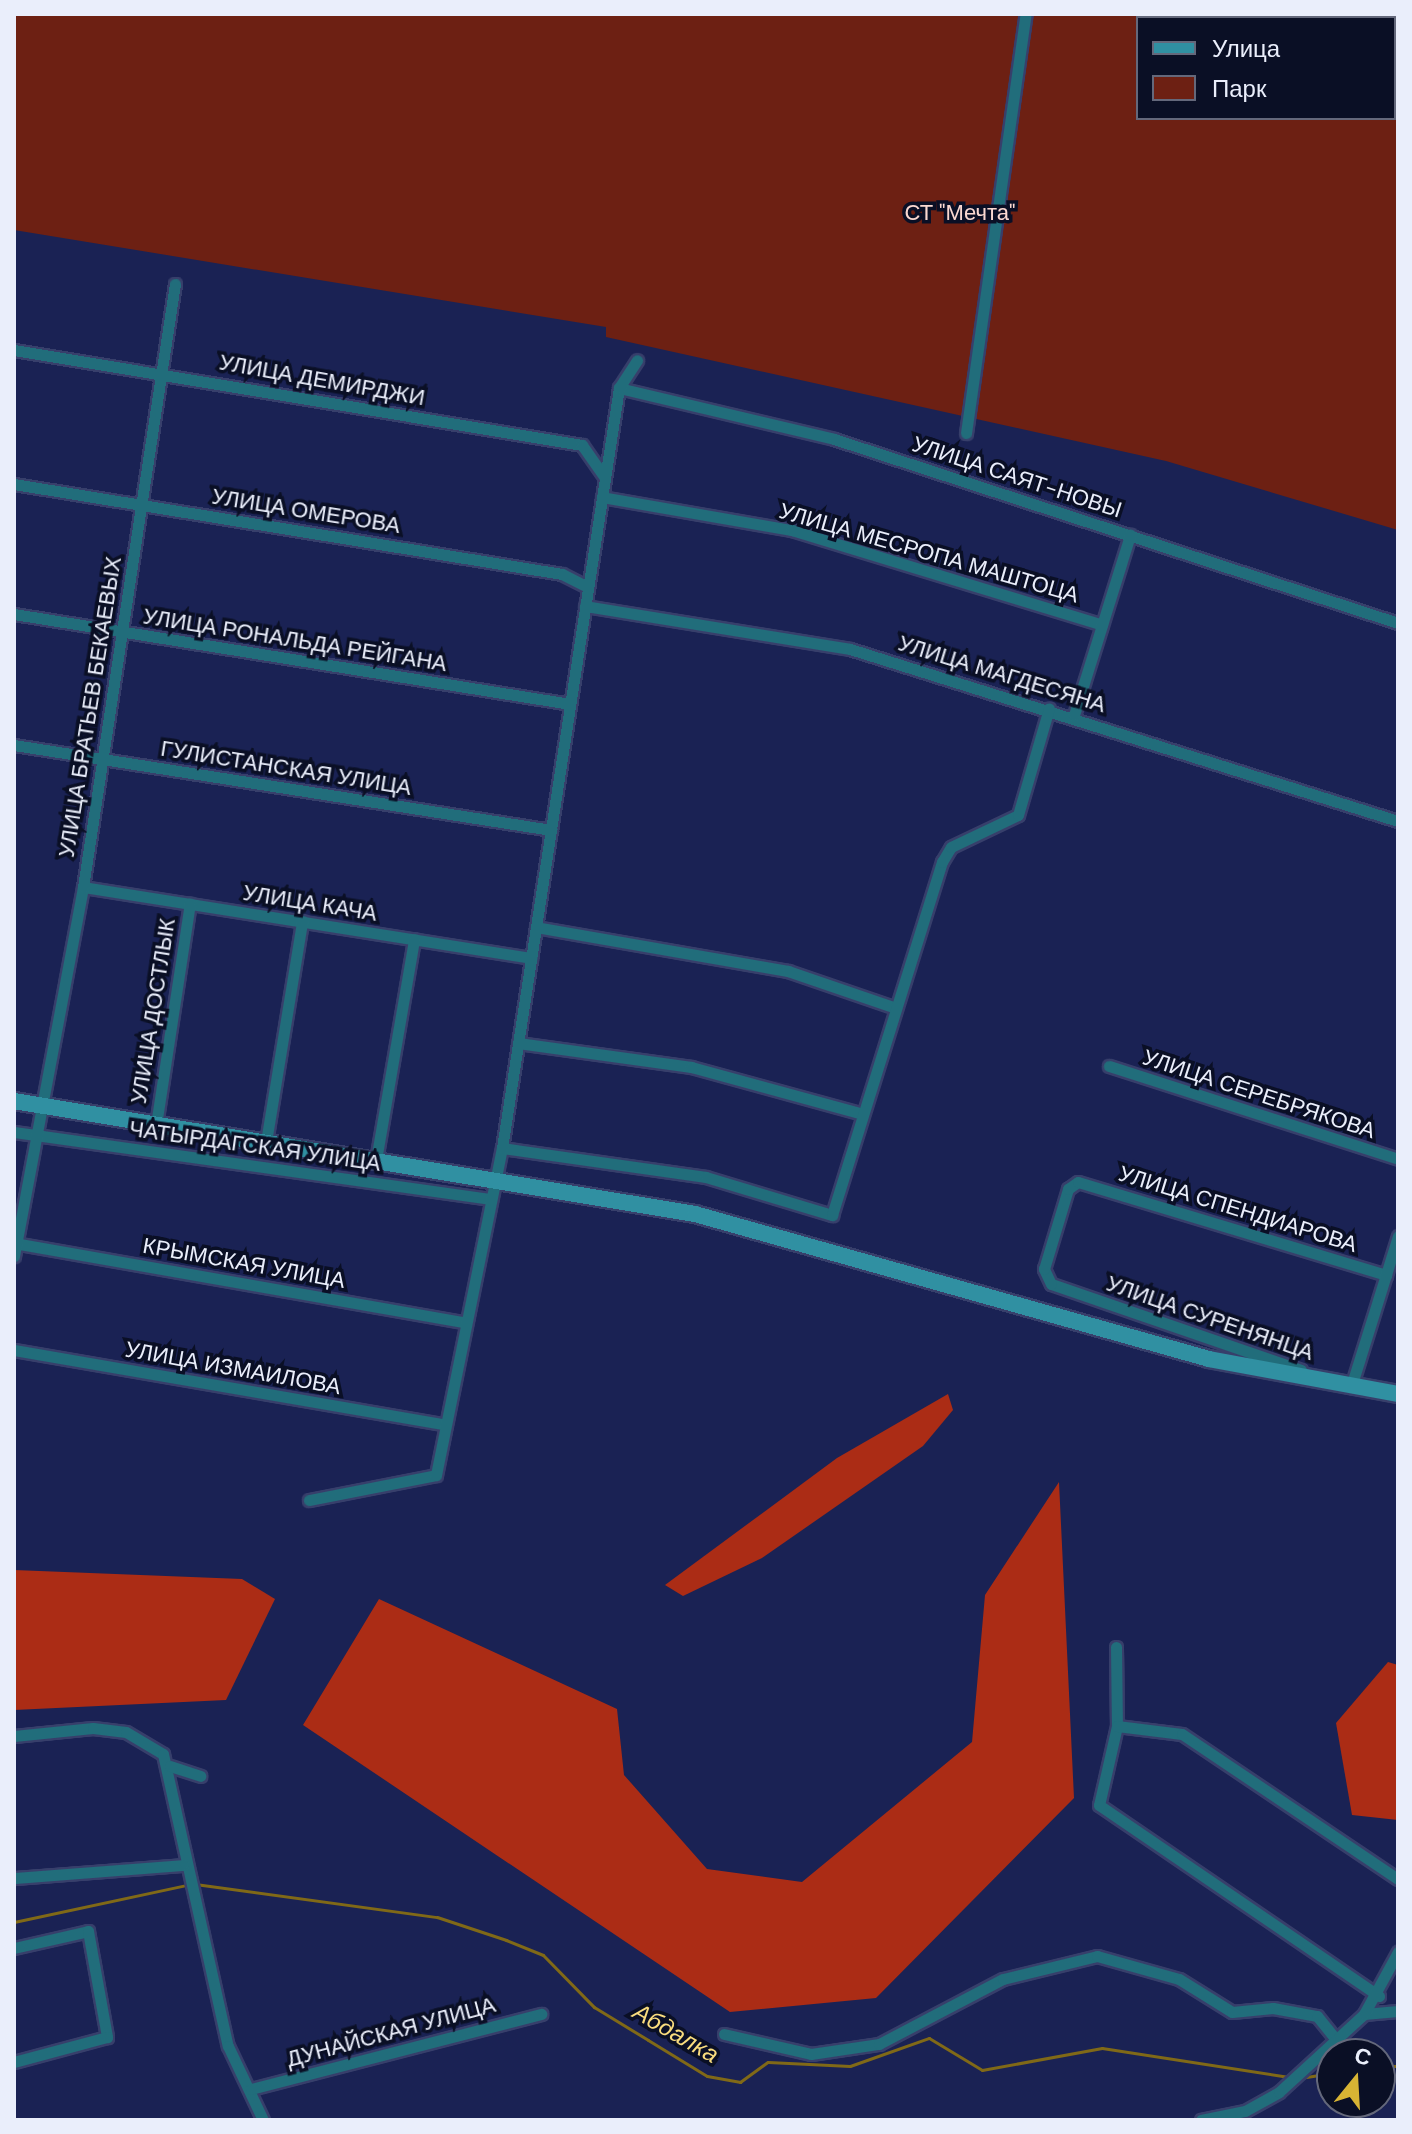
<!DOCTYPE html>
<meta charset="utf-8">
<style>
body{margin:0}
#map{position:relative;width:1412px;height:2134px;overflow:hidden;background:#1a2254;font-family:"DM Sans",sans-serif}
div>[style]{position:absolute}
.green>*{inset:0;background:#6d2013}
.forest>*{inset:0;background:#ab2c15}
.stream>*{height:3px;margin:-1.5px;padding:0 1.5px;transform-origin:1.5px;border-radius:1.5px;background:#806917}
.roads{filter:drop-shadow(2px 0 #373f6b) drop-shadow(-2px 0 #373f6b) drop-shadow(0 2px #373f6b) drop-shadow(0 -2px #373f6b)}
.minor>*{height:11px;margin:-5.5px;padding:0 5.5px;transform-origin:5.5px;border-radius:5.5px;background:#216d7b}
.secondary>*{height:16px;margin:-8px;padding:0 8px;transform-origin:8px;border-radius:8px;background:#3090a2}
span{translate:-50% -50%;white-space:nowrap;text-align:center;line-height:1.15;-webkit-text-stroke:7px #0a0f25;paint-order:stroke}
.park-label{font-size:22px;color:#fad8d1}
.street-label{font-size:22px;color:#eaeefb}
.water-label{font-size:24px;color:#f9dc7e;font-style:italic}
.frame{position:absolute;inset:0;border:16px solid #eaeefb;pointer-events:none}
.legend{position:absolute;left:1136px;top:16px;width:260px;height:104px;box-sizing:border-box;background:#0a0f25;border:2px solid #64687b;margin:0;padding:10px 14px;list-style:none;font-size:24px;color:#eaeefb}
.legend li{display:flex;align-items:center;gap:16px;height:40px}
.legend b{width:40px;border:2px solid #64687b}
.north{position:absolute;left:1316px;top:2038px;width:80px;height:80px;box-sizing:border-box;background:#0a0f25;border:2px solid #64687b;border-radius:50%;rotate:18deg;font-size:22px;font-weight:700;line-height:32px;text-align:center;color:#eaeefb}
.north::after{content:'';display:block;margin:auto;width:28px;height:36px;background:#d8b434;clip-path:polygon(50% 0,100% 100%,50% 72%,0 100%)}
</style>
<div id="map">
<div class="green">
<i style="clip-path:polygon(evenodd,14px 14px,1398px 14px,1398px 530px,1166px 461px,606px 337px,606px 327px,14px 230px,14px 14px,1138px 18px,1394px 18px,1394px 118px,1138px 118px,1138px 18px)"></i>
</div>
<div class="forest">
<i style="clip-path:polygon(948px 1394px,953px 1410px,923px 1446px,762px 1558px,683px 1596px,665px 1585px,837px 1458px)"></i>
<i style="clip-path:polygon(1059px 1482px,1074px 1798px,876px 1998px,730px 2012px,303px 1725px,379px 1599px,617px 1709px,624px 1775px,707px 1869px,802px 1882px,972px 1742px,985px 1595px)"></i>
<i style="clip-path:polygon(14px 1570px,242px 1579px,275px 1599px,226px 1700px,14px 1710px)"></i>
<i style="clip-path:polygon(1388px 1662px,1398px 1665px,1398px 1820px,1352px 1815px,1336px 1723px)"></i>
</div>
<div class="stream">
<i style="left:195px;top:1884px;width:244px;rotate:7.8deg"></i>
<i style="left:437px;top:1917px;width:73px;rotate:18.4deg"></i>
<i style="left:506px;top:1940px;width:40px;rotate:22deg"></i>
<i style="left:543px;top:1955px;width:73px;rotate:45.6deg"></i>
<i style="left:594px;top:2007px;width:63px;rotate:31.4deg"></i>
<i style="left:648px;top:2040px;width:69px;rotate:31.4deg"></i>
<i style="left:707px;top:2076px;width:34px;rotate:10deg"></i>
<i style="left:740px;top:2082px;width:34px;rotate:-36deg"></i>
<i style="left:768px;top:2062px;width:82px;rotate:2.8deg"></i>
<i style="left:850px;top:2066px;width:84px;rotate:-19.5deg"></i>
<i style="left:929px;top:2038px;width:62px;rotate:31.1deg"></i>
<i style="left:982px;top:2070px;width:122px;rotate:-10.4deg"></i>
<i style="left:1102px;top:2048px;width:189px;rotate:8.8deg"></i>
<i style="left:14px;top:1922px;width:177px;rotate:-12.1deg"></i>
<i style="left:1380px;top:2066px;width:18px"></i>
<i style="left:1300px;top:2078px;width:32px;rotate:-9deg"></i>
</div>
<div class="roads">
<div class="minor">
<i style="left:14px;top:350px;width:576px;rotate:9.5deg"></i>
<i style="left:582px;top:445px;width:38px;rotate:55deg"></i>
<i style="left:619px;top:388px;width:221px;rotate:13.3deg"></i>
<i style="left:834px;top:439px;width:593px;rotate:18.07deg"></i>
<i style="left:966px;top:433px;width:423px;rotate:-81.9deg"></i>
<i style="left:14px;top:484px;width:555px;rotate:9.33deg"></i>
<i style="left:562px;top:574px;width:29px;rotate:27deg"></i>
<i style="left:602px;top:497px;width:193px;rotate:9.9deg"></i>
<i style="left:792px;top:530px;width:324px;rotate:17deg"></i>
<i style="left:585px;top:606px;width:268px;rotate:9.2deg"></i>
<i style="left:850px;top:649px;width:574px;rotate:17.43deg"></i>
<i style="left:14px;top:614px;width:563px;rotate:9.19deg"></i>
<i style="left:1074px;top:715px;width:189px;rotate:-72.7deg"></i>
<i style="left:14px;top:745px;width:544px;rotate:8.99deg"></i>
<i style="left:83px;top:887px;width:454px;rotate:9deg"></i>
<i style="left:536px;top:927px;width:256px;rotate:9.9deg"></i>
<i style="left:788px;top:971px;width:114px;rotate:18.9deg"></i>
<i style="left:518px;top:1043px;width:175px;rotate:7.9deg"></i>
<i style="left:691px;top:1067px;width:178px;rotate:15.3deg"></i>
<i style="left:1109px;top:1066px;width:304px;rotate:17.8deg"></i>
<i style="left:156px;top:1125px;width:224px;rotate:-81.3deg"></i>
<i style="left:14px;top:1132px;width:482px;rotate:8deg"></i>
<i style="left:266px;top:1142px;width:224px;rotate:-80.7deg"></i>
<i style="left:502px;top:1148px;width:206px;rotate:8.1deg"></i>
<i style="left:706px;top:1177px;width:132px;rotate:16.8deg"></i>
<i style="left:832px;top:1215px;width:370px;rotate:-72.7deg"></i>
<i style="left:942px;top:862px;width:17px;rotate:-59deg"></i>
<i style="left:951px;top:847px;width:74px;rotate:-25.5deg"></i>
<i style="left:1018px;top:815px;width:111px;rotate:-73.8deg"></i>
<i style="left:376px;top:1160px;width:224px;rotate:-80.2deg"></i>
<i style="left:14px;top:1243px;width:459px;rotate:10deg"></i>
<i style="left:14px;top:1256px;width:375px;rotate:-79.4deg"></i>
<i style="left:83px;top:887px;width:610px;rotate:-81.33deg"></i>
<i style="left:14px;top:1350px;width:438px;rotate:9.8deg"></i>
<i style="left:1301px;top:1370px;width:264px;rotate:-161deg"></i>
<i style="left:1051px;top:1284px;width:17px;rotate:-115deg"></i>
<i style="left:1044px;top:1269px;width:84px;rotate:-73.3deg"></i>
<i style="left:1068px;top:1189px;width:12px;rotate:-35deg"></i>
<i style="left:1078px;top:1182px;width:322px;rotate:16.8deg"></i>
<i style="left:1351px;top:1387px;width:158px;rotate:-72.7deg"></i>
<i style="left:309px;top:1500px;width:129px;rotate:-11.1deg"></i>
<i style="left:436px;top:1475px;width:334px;rotate:-78.6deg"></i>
<i style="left:502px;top:1148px;width:769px;rotate:-81.25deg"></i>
<i style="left:619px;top:388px;width:33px;rotate:-57deg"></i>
<i style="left:1116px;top:1647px;width:79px;rotate:89.3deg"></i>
<i style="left:1117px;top:1726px;width:81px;rotate:102.8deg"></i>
<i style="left:1099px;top:1805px;width:339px;rotate:34.3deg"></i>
<i style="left:1117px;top:1726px;width:65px;rotate:7deg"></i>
<i style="left:1182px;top:1734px;width:260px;rotate:33.9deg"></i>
<i style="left:14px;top:1736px;width:79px;rotate:-5.8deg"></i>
<i style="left:93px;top:1728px;width:33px;rotate:7deg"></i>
<i style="left:126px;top:1732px;width:43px;rotate:30.7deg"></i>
<i style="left:163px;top:1754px;width:299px;rotate:77.5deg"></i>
<i style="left:228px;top:2046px;width:82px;rotate:64.7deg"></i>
<i style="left:170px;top:1766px;width:32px;rotate:18deg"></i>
<i style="left:14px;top:1878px;width:169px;rotate:-4.4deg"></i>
<i style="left:14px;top:1948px;width:76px;rotate:-12.9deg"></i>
<i style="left:88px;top:1931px;width:108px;rotate:79.8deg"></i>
<i style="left:107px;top:2037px;width:96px;rotate:165deg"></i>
<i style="left:1364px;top:2014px;width:34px;rotate:-5deg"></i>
<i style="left:724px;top:2034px;width:89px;rotate:12.9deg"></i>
<i style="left:811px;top:2054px;width:69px;rotate:-8.4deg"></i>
<i style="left:879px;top:2044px;width:140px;rotate:-27.7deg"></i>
<i style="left:1003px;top:1979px;width:97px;rotate:-13.7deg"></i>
<i style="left:1097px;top:1956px;width:85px;rotate:15.7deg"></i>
<i style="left:1179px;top:1979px;width:62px;rotate:31.9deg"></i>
<i style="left:1232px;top:2012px;width:41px;rotate:-5.6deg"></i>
<i style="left:1273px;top:2008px;width:45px;rotate:10.3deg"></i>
<i style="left:1317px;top:2016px;width:27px;rotate:51deg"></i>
<i style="left:251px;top:2089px;width:300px;rotate:-14.5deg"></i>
<i style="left:1201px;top:2120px;width:45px;rotate:-11.6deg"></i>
<i style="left:1245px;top:2111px;width:39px;rotate:-29deg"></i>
<i style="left:1279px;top:2092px;width:115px;rotate:-42.5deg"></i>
<i style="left:1364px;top:2014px;width:71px;rotate:-61.3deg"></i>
</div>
<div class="secondary">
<i style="left:14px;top:1101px;width:690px;rotate:9.42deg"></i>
<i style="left:695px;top:1214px;width:534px;rotate:15.75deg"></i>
<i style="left:1209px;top:1359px;width:192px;rotate:10.5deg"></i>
</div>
</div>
<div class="park-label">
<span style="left:960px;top:213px">СТ "Мечта"</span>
</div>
<div class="street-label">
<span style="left:322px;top:380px;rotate:10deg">УЛИЦА ДЕМИРДЖИ</span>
<span style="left:1017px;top:477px;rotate:18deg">УЛИЦА САЯТ-НОВЫ</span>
<span style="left:306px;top:511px;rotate:9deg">УЛИЦА ОМЕРОВА</span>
<span style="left:929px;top:553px;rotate:16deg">УЛИЦА МЕСРОПА МАШТОЦА</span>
<span style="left:295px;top:640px;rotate:9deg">УЛИЦА РОНАЛЬДА РЕЙГАНА</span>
<span style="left:1002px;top:674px;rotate:17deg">УЛИЦА МАГДЕСЯНА</span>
<span style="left:90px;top:707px;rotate:-81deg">УЛИЦА БРАТЬЕВ БЕКАЕВЫХ</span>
<span style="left:286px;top:768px;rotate:9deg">ГУЛИСТАНСКАЯ УЛИЦА</span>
<span style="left:310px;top:903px;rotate:9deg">УЛИЦА КАЧА</span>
<span style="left:153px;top:1011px;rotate:-81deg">УЛИЦА ДОСТЛЫК</span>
<span style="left:1259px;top:1094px;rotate:18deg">УЛИЦА СЕРЕБРЯКОВА</span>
<span style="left:255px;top:1146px;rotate:8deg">ЧАТЫРДАГСКАЯ УЛИЦА</span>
<span style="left:1238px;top:1209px;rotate:17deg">УЛИЦА СПЕНДИАРОВА</span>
<span style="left:244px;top:1263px;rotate:10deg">КРЫМСКАЯ УЛИЦА</span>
<span style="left:1210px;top:1318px;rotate:19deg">УЛИЦА СУРЕНЯНЦА</span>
<span style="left:233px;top:1368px;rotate:10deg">УЛИЦА ИЗМАИЛОВА</span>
<span style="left:391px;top:2032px;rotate:-15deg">ДУНАЙСКАЯ УЛИЦА</span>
</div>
<div class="water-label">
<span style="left:676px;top:2033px;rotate:30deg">Абдалка</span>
</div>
<div class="frame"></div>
<ul class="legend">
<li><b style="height:10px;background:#3090a2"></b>Улица</li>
<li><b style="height:22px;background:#6d2013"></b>Парк</li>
</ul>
<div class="north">С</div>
</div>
